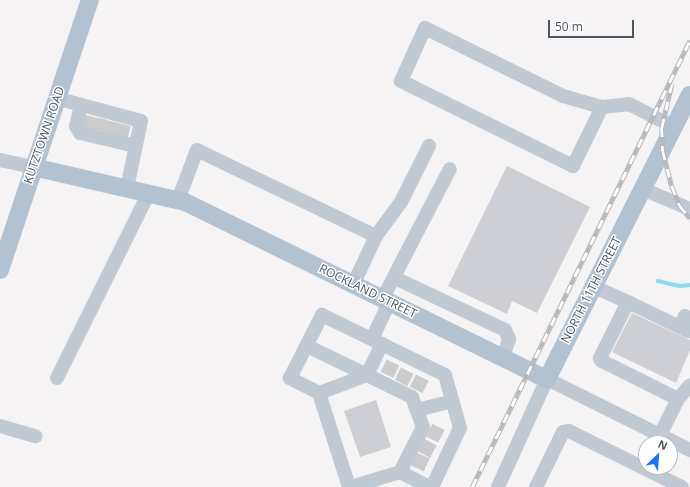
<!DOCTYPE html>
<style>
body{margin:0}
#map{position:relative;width:690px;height:487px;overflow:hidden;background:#f5f3f3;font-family:"Open Sans",sans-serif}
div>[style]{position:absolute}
.stream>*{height:3.5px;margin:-1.75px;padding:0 1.75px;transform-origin:1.75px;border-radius:1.75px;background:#90daee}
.building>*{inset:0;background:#cdcfd5}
.minor-tunnel>*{height:14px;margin-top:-7px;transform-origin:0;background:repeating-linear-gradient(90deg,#caccce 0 14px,transparent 0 21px)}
.minor>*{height:14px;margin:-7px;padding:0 7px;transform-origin:7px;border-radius:7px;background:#c1cad2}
.major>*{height:18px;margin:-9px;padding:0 9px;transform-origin:9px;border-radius:9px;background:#b3c2d1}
.rail>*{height:4.5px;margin-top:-2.25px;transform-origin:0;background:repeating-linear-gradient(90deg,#fff 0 9px,#b5b8bd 0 18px);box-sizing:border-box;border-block:1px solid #b5b8bd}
span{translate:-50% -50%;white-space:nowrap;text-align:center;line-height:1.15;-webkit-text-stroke:3px #fff;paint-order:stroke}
.street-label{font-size:12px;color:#4a5661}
.north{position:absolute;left:638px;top:435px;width:40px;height:40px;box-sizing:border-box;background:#fff;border:1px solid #b7bbc0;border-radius:50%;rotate:25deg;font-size:11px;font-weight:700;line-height:16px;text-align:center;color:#4a5661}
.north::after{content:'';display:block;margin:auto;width:14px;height:18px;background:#1a73e8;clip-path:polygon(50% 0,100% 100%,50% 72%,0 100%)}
.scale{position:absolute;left:548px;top:20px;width:86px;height:18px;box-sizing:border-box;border:2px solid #4a5661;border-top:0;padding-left:5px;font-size:12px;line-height:14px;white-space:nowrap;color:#4a5661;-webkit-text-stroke:3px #fff;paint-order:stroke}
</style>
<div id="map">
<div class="stream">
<i style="left:658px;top:281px;width:22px;rotate:13deg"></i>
<i style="left:679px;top:286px;width:11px;rotate:-5deg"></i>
</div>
<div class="building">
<i style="clip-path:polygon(507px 166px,590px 207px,537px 313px,512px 301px,507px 314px,448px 286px)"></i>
<i style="clip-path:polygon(632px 313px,690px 340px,690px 350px,676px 383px,612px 352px)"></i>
<i style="clip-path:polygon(376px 400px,391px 447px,360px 457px,344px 411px)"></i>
</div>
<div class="minor-tunnel">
<i style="left:84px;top:128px;width:13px;rotate:-77deg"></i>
<i style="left:97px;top:130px;width:12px;rotate:-81deg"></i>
<i style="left:109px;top:133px;width:12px;rotate:-76deg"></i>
<i style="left:121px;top:136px;width:12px;rotate:-76deg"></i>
<i style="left:387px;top:375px;width:17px;rotate:-65deg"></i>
<i style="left:401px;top:383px;width:18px;rotate:-63deg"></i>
<i style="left:416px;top:390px;width:18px;rotate:-63deg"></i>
<i style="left:429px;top:430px;width:16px;rotate:27deg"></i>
<i style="left:421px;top:445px;width:17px;rotate:28deg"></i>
<i style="left:414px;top:459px;width:17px;rotate:25deg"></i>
</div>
<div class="minor">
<i style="left:56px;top:98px;width:88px;rotate:15.1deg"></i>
<i style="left:141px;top:121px;width:68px;rotate:101.8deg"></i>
<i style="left:81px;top:105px;width:22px;rotate:103deg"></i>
<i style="left:76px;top:126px;width:8px;rotate:60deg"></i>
<i style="left:80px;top:133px;width:57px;rotate:13.1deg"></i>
<i style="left:602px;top:107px;width:66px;rotate:116.2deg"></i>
<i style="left:573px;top:166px;width:192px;rotate:-153.7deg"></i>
<i style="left:401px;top:81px;width:58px;rotate:-65.6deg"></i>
<i style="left:425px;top:28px;width:154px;rotate:26.2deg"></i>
<i style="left:563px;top:96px;width:41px;rotate:15.8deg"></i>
<i style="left:602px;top:107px;width:27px;rotate:-6deg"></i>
<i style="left:629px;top:104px;width:51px;rotate:27.1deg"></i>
<i style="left:0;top:160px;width:34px;rotate:12deg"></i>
<i style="left:643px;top:189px;width:51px;rotate:23.1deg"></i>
<i style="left:178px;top:200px;width:53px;rotate:-69.2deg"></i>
<i style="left:197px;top:150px;width:199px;rotate:25.7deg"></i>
<i style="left:376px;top:236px;width:52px;rotate:115.1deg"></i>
<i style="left:376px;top:236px;width:42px;rotate:-53.7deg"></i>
<i style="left:401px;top:202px;width:63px;rotate:-63.4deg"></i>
<i style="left:395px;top:278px;width:122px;rotate:25.3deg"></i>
<i style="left:505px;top:330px;width:10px;rotate:66deg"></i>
<i style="left:509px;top:339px;width:19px;rotate:108deg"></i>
<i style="left:592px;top:286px;width:39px;rotate:24deg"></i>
<i style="left:628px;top:302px;width:63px;rotate:116.6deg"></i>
<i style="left:600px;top:358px;width:4px;rotate:56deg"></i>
<i style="left:602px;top:361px;width:85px;rotate:26.6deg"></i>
<i style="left:678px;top:399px;width:40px;rotate:116.6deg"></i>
<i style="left:383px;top:298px;width:145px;rotate:-62.6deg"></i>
<i style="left:628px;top:302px;width:67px;rotate:25.8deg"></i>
<i style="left:680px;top:327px;width:12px;rotate:-66deg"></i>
<i style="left:685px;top:316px;width:6px;rotate:31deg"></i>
<i style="left:372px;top:339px;width:42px;rotate:-64.7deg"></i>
<i style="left:382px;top:344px;width:34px;rotate:116deg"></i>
<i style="left:367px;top:375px;width:50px;rotate:26.1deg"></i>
<i style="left:412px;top:397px;width:32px;rotate:70deg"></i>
<i style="left:423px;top:427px;width:51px;rotate:117.1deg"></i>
<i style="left:307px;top:346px;width:67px;rotate:25.8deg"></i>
<i style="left:367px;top:375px;width:51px;rotate:159.4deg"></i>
<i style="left:319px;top:393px;width:99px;rotate:72.3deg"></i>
<i style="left:57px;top:378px;width:207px;rotate:-63.6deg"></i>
<i style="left:319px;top:393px;width:33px;rotate:-153deg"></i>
<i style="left:290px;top:378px;width:71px;rotate:-63.1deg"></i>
<i style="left:322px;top:315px;width:137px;rotate:26deg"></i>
<i style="left:445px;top:375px;width:55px;rotate:74.2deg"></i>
<i style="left:460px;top:428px;width:65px;rotate:115.4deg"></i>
<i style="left:678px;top:399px;width:18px;rotate:-49deg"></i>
<i style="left:417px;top:410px;width:36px;rotate:-14deg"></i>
<i style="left:0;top:426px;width:37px;rotate:16deg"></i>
<i style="left:351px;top:487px;width:51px;rotate:-17deg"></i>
<i style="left:400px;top:472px;width:34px;rotate:27deg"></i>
<i style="left:498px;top:487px;width:119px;rotate:-65.6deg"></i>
<i style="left:547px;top:379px;width:160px;rotate:26.4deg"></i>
<i style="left:536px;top:487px;width:61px;rotate:-63.9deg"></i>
<i style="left:563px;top:432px;width:6px;rotate:-9deg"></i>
<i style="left:569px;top:431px;width:126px;rotate:26.4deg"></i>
</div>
<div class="major">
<i style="left:33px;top:167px;width:156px;rotate:13deg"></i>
<i style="left:185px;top:202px;width:403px;rotate:26.1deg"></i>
<i style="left:547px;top:379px;width:318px;rotate:-63.3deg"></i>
<i style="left:0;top:270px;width:285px;rotate:-71.6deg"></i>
</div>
<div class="rail">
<i style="left:672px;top:84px;width:45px;rotate:102.8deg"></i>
<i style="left:662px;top:128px;width:23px;rotate:88deg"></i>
<i style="left:663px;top:151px;width:36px;rotate:76deg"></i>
<i style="left:672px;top:186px;width:22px;rotate:68deg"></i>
<i style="left:680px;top:206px;width:16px;rotate:50deg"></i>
<i style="left:472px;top:487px;width:497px;rotate:-64deg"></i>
</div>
<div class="street-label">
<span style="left:44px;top:135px;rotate:-71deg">KUTZTOWN ROAD</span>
<span style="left:591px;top:290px;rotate:-63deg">NORTH 11TH STREET</span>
<span style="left:368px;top:291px;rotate:26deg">ROCKLAND STREET</span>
</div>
<div class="north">N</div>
<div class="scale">50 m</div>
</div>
